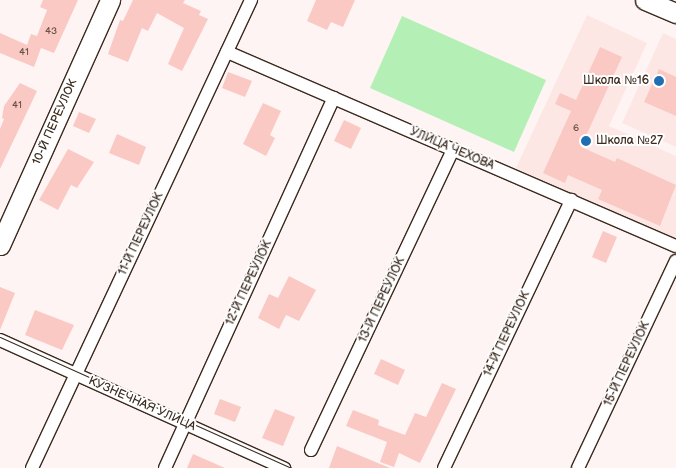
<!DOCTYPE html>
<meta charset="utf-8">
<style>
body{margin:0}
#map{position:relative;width:676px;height:468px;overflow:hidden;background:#fef4f3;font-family:"Balsamiq Sans",sans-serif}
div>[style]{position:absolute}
.built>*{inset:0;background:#fde7e5}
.green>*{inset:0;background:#b4f0b5}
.building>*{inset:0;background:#fac9c4}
.roads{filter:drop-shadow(1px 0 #3b2a1e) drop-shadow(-1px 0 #3b2a1e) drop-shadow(0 1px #3b2a1e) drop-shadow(0 -1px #3b2a1e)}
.street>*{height:12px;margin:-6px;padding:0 6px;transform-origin:6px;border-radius:6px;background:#fff}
.secondary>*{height:19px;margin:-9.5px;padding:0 9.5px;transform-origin:9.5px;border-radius:9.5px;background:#fff}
.tram>*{height:1px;margin:-0.5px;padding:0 0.5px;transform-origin:0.5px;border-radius:0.5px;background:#3b2a1e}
.dots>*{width:14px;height:14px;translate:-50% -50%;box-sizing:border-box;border:2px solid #fff;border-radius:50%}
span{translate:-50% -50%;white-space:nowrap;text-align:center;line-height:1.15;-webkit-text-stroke:4px #fff;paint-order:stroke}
.number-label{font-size:10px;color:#6b5248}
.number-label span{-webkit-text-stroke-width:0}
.poi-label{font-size:12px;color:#3b2a1e}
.right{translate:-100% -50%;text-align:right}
.left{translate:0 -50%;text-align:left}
.street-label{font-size:12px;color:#3b2a1e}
</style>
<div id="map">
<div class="built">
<i style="clip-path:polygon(587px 15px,647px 43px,609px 126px,676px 156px,676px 242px,516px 168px)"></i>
<i style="clip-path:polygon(663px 33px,676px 39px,676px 147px,622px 123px)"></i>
</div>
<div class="green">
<i style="clip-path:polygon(402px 16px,546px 80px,514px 152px,370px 88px)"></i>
</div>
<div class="building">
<i style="clip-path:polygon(43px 0,78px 0,54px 53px,41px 48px,34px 67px,0 53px,0 33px,27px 45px,31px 34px,37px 36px,47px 10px,40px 7px)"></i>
<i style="clip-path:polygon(133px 0,185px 0,183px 3px,201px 11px,199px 15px,208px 19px,182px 71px,168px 64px,184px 28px,157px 13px,148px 31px,142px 28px,128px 62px,108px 54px,120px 20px,123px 21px)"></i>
<i style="clip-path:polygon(316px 0,355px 0,343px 27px,331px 22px,327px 30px,307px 21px)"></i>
<i style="clip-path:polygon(600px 47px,622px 57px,581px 147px,615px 162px,617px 158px,676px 185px,660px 226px,598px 199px,602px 190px,568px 175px,565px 183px,543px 173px,571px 111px,555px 104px,560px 93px,576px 100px)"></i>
<i style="clip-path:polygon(659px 69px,676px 77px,676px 116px,644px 102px)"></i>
<i style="clip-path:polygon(228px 72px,252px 81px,245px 97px,222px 88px)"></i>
<i style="clip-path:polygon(20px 83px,37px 91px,0 169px,0 129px,4px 119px,2px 118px,4px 106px)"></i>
<i style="clip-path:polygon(263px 103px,281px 111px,270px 135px,275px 138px,266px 156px,243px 144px)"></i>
<i style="clip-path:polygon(79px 112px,96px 119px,89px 133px,73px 126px)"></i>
<i style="clip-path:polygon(344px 120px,361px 128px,351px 149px,334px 141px)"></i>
<i style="clip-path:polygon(117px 134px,146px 147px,139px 165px,109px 153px)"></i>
<i style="clip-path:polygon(68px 149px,94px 162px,77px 188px,71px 185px,58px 210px,39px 200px)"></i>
<i style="clip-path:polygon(603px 231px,617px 237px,606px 263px,592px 257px)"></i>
<i style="clip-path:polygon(289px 276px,316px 290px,299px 321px,286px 315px,279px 329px,258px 318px,269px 294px,278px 298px)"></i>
<i style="clip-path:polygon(0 287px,15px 293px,0 330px)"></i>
<i style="clip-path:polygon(35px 310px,74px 325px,62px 350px,25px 335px)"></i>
<i style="clip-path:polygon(381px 359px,405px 370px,398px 385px,374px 374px)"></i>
<i style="clip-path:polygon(442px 383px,456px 389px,420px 463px,399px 453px,394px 467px,380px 462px,387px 442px,346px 426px,353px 410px,379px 420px,378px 425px,405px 435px,415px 413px,426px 417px)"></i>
<i style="clip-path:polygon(220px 399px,241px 407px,235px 422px,214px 414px)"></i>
<i style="clip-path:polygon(275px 409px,295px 417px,283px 446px,262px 438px)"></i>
<i style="clip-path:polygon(337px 446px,390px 468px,329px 468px)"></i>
<i style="clip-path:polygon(193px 454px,225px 468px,187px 468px)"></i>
</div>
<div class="roads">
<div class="street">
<i style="left:227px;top:52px;width:489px;rotate:23.4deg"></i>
<i style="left:0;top:340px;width:312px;rotate:24.3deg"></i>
<i style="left:311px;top:450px;width:333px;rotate:-64.7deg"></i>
<i style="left:32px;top:468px;width:517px;rotate:-64.92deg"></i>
<i style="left:165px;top:468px;width:407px;rotate:-65.5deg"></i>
<i style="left:444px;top:468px;width:297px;rotate:-64.6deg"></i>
<i style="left:578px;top:468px;width:229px;rotate:-64.7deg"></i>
</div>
<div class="secondary">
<i style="left:645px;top:0;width:34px;rotate:23deg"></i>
<i style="left:0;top:245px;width:269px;rotate:-65.8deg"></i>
</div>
</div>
<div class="tram">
<i style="left:0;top:337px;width:320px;rotate:24.2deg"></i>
</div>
<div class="dots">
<i style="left:659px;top:81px;background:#1f6fb2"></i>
<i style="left:586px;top:141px;background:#1f6fb2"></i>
</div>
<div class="number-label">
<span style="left:51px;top:32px">43</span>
<span style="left:24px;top:53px">41</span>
<span style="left:17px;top:106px">41</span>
<span style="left:576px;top:129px">6</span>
</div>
<div class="poi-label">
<span class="right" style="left:649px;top:81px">Школа №16</span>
<span class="left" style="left:596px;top:141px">Школа №27</span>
</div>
<div class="street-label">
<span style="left:55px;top:122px;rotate:-66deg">10-Й ПЕРЕУЛОК</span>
<span style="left:452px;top:149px;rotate:23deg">УЛИЦА ЧЕХОВА</span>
<span style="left:141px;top:234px;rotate:-65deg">11-Й ПЕРЕУЛОК</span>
<span style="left:249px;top:283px;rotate:-65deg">12-Й ПЕРЕУЛОК</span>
<span style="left:382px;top:300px;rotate:-65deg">13-Й ПЕРЕУЛОК</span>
<span style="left:507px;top:334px;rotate:-65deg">14-Й ПЕРЕУЛОК</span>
<span style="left:627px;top:364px;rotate:-65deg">15-Й ПЕРЕУЛОК</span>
<span style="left:142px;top:404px;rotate:24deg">КУЗНЕЧНАЯ УЛИЦА</span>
</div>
</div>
